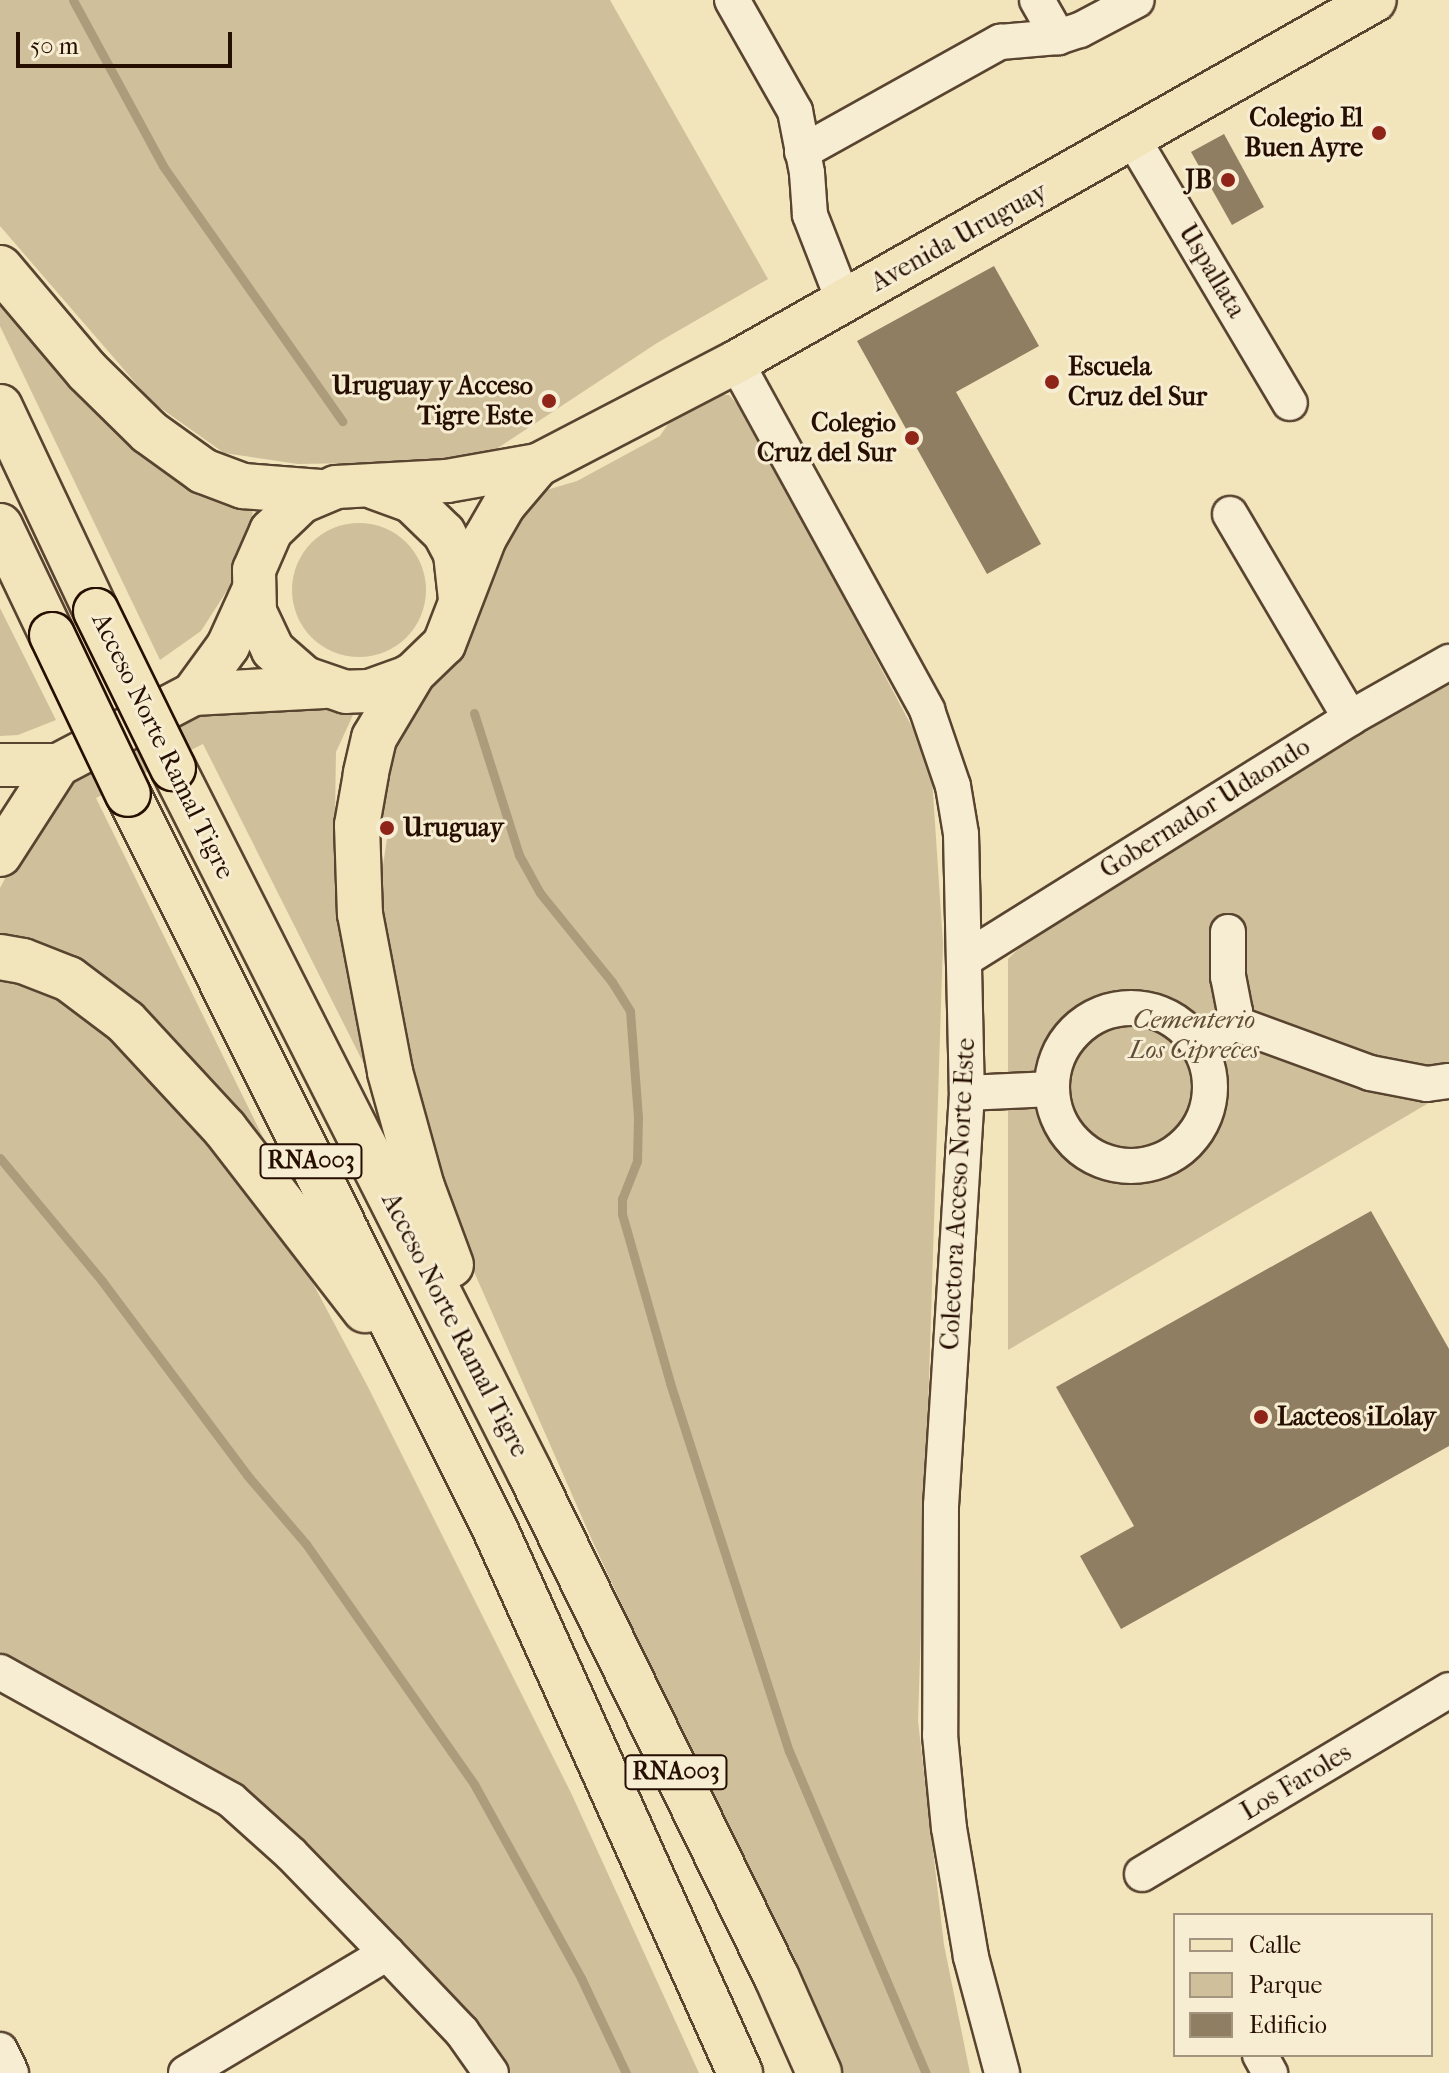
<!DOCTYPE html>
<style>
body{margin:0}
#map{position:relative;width:1449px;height:2073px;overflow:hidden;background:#f2e4bb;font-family:"IM FELL French Canon",serif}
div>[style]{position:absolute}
.green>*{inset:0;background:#cfc09b}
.round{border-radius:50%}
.stream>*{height:9px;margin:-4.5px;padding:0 4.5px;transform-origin:4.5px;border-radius:4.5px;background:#ad9c7c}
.building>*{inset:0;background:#907e62}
.roads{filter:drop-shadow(2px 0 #594430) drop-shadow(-2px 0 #594430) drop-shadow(0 2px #594430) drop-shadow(0 -2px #594430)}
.minor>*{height:34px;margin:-17px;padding:0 17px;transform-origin:17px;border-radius:17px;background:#f7edd3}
.minor>.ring{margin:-17px;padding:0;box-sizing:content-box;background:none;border:34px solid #f7edd3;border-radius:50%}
.major>*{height:42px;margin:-21px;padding:0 21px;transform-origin:21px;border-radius:21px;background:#f2e4bb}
.highway>*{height:44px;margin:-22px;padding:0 22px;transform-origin:22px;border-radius:22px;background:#f2e4bb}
.bridges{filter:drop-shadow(2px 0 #260f01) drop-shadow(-2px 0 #260f01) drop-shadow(0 2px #260f01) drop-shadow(0 -2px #260f01)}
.highway-bridge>*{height:44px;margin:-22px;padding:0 22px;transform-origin:22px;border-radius:22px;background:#f2e4bb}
.dots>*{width:22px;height:22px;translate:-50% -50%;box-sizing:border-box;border:4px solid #f7edd3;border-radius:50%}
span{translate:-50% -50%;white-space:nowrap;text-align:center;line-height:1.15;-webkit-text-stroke:6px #f7edd3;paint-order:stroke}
.shield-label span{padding:2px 6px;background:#f7edd3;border:2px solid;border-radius:6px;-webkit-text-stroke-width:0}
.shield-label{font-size:24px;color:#260f01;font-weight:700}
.poi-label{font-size:26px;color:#260f01;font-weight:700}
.right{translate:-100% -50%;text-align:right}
.left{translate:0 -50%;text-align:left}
.street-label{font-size:26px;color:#260f01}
.park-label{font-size:26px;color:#614d37;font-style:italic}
.legend{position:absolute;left:1173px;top:1913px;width:260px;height:144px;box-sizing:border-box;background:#f7edd3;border:2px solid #a3947f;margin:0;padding:10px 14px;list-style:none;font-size:24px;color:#260f01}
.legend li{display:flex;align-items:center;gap:16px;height:40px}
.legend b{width:40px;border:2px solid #a3947f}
.scale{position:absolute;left:16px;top:32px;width:216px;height:36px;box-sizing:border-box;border:4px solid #260f01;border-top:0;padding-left:10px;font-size:24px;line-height:28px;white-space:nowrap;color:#260f01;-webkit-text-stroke:6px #f7edd3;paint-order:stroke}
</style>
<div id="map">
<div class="green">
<i style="clip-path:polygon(0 0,610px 0,768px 279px,657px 343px,478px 461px,298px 464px,224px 453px,152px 402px,0 226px)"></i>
<i style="clip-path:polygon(0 272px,253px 507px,251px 534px,228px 589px,201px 631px,160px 660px,0 326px)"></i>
<i style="clip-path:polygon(712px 395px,729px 395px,747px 415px,931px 763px,943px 943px,918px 1721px,944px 1945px,970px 2073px,838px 2073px,592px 1540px,446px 1208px,372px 939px,388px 832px,373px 797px,390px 724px,474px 584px,533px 494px,577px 481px,660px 436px,672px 418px)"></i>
<i class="round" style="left:292px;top:523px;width:134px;height:134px"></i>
<i style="clip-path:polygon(0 608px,56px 720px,18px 735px,0 736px)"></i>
<i style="clip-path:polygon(1449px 684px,1449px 1091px,1008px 1350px,1008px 959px,1060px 908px)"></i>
<i style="clip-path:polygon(359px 702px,336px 752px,335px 815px,348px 954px,370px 1076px,203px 744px,96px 798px,284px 1180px,0 944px,0 888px,21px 848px,74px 769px,174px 711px)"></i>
<i style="clip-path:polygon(0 965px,39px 973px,118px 1037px,284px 1229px,368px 1387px,572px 1795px,699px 2073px,509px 2073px,480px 2029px,236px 1790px,0 1663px)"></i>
</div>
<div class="stream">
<i style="left:73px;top:0;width:189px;rotate:61.5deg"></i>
<i style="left:163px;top:166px;width:312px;rotate:54.9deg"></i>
<i style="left:474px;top:713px;width:149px;rotate:72.4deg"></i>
<i style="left:519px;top:855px;width:43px;rotate:61.1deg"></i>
<i style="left:540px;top:893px;width:114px;rotate:51deg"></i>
<i style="left:612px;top:982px;width:34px;rotate:58deg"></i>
<i style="left:630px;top:1011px;width:106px;rotate:85.7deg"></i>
<i style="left:638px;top:1117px;width:44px;rotate:91.3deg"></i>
<i style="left:637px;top:1161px;width:41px;rotate:111.5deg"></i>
<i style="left:622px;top:1199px;width:15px;rotate:90deg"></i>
<i style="left:622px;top:1214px;width:176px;rotate:74.1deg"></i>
<i style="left:670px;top:1383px;width:387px;rotate:72.1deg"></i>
<i style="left:789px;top:1751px;width:350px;rotate:67deg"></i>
<i style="left:0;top:1158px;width:160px;rotate:50.3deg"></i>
<i style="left:102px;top:1281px;width:242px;rotate:53.2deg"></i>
<i style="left:247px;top:1475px;width:91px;rotate:49.5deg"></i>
<i style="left:306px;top:1544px;width:293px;rotate:55deg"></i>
<i style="left:474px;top:1784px;width:222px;rotate:61.1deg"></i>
<i style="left:581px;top:1978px;width:105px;rotate:64.7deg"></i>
</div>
<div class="building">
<i style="clip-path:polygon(1224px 134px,1264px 207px,1232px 225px,1191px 152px)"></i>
<i style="clip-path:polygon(994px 266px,1039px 346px,956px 392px,1041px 544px,987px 574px,857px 341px)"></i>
<i style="clip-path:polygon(1371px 1211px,1449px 1349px,1449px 1446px,1121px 1629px,1080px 1556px,1134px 1526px,1056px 1387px)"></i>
</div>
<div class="roads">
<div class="minor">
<i style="left:732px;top:0;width:128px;rotate:60.4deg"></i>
<i style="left:795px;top:111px;width:63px;rotate:79deg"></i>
<i style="left:807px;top:173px;width:42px;rotate:85.9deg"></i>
<i style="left:810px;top:215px;width:93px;rotate:68.7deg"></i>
<i style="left:1037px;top:0;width:43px;rotate:60.4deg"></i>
<i style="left:1133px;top:139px;width:307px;rotate:59.3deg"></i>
<i style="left:802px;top:152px;width:227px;rotate:-29.1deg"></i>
<i style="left:1000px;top:42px;width:58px;rotate:-4.9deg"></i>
<i style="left:1058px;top:37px;width:23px;rotate:-18deg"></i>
<i style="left:1080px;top:30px;width:64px;rotate:-27.8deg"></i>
<i style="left:736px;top:362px;width:397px;rotate:61.2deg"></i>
<i style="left:927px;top:710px;width:80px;rotate:71.1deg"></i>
<i style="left:953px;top:786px;width:49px;rotate:80.5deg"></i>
<i style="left:961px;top:834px;width:259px;rotate:88.7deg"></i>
<i style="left:967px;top:1093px;width:413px;rotate:93.6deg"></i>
<i style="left:941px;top:1505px;width:230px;rotate:90.2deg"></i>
<i style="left:940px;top:1735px;width:93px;rotate:84.5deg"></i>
<i style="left:949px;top:1828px;width:131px;rotate:80.3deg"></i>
<i style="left:971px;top:1957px;width:120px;rotate:75deg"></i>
<i style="left:1230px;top:514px;width:237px;rotate:59.5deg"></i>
<i style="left:965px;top:959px;width:454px;rotate:-32deg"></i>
<i style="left:1350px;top:718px;width:114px;rotate:-29.5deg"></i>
<i class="ring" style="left:1052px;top:1008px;width:124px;height:124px"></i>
<i style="left:1231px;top:1022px;width:148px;rotate:20.1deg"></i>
<i style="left:1370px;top:1073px;width:58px;rotate:10.9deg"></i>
<i style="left:1427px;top:1084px;width:22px;rotate:-8deg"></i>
<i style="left:1217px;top:1037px;width:21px;rotate:-47deg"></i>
<i style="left:1231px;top:1022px;width:11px;rotate:-68deg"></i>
<i style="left:1235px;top:1012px;width:36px;rotate:-101deg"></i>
<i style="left:1228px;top:977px;width:45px;rotate:-90deg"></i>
<i style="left:967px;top:1093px;width:84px;rotate:-2.7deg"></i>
<i style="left:0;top:1672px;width:264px;rotate:29deg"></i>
<i style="left:231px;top:1800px;width:81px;rotate:42deg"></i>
<i style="left:291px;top:1854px;width:138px;rotate:45.9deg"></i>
<i style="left:387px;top:1953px;width:109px;rotate:46.5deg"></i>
<i style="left:462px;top:2032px;width:50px;rotate:54.7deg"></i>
<i style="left:1142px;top:1874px;width:358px;rotate:-30.9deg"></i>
<i style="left:0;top:2050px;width:25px;rotate:64deg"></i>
<i style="left:1260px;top:2055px;width:21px;rotate:61deg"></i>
<i style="left:186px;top:2073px;width:234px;rotate:-30.8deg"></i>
</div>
<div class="major">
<i style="left:538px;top:465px;width:52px;rotate:130.4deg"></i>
<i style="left:504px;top:505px;width:38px;rotate:120deg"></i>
<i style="left:485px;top:538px;width:114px;rotate:111.1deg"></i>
<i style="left:444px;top:644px;width:46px;rotate:135.9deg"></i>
<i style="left:411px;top:676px;width:45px;rotate:160.3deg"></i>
<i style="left:369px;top:691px;width:23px;rotate:178deg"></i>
<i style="left:346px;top:692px;width:43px;rotate:-161.1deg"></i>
<i style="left:305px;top:678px;width:43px;rotate:-138.8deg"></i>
<i style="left:273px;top:650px;width:42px;rotate:-115.3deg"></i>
<i style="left:255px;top:612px;width:42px;rotate:-91.4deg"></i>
<i style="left:254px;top:570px;width:43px;rotate:-66.4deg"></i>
<i style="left:271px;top:531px;width:42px;rotate:-44deg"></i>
<i style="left:301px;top:502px;width:38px;rotate:-23deg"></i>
<i style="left:336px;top:487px;width:111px;rotate:-3.1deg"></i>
<i style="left:447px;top:481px;width:92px;rotate:-10deg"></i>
<i style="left:538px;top:465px;width:223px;rotate:-27.5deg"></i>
<i style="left:736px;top:362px;width:734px;rotate:-29.53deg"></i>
<i style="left:375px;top:488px;width:38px;rotate:20deg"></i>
<i style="left:411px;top:501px;width:46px;rotate:44.1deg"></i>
<i style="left:444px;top:533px;width:24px;rotate:62deg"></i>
<i style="left:455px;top:554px;width:45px;rotate:83.7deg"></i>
<i style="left:193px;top:694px;width:59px;rotate:-53.9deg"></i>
<i style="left:228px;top:646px;width:60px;rotate:-65.6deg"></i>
<i style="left:0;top:765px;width:58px"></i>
<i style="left:0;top:855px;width:107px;rotate:-57.2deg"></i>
<i style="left:58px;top:765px;width:153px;rotate:-27.7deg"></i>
<i style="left:193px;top:694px;width:131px;rotate:-3.1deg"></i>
</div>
<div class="highway">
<i style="left:0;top:268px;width:135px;rotate:49.8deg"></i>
<i style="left:87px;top:371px;width:87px;rotate:44.5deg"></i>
<i style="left:149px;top:432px;width:67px;rotate:35.8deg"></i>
<i style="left:203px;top:471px;width:43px;rotate:20.6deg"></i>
<i style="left:243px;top:486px;width:77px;rotate:4.5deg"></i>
<i style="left:0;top:407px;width:225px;rotate:64.8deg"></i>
<i style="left:0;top:526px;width:121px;rotate:64.5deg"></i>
<i style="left:411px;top:676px;width:72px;rotate:120.8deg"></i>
<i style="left:374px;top:738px;width:37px;rotate:103deg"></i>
<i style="left:366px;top:774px;width:52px;rotate:100deg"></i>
<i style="left:357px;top:825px;width:89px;rotate:88.1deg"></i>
<i style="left:360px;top:914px;width:161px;rotate:79.2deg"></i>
<i style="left:390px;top:1072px;width:119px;rotate:74.5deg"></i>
<i style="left:422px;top:1187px;width:83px;rotate:69.6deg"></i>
<i style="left:173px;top:768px;width:790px;rotate:63.14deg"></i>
<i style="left:530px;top:1473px;width:562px;rotate:63.94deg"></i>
<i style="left:777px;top:1978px;width:104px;rotate:66.1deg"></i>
<i style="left:128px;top:794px;width:822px;rotate:63.47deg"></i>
<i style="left:495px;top:1529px;width:597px;rotate:65.75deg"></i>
<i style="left:0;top:957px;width:23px;rotate:10deg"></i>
<i style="left:23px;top:961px;width:49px;rotate:21.4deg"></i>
<i style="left:69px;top:979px;width:71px;rotate:37deg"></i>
<i style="left:126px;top:1022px;width:146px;rotate:47.2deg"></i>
<i style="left:225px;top:1129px;width:229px;rotate:52.3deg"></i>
</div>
</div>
<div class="bridges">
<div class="highway-bridge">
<i style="left:96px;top:611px;width:175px;rotate:63.9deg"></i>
<i style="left:52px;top:635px;width:176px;rotate:64.5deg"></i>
</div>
</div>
<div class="dots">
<i style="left:1379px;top:133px;background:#8f2418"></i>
<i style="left:1228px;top:180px;background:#8f2418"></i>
<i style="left:1052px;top:382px;background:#8f2418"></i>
<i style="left:549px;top:401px;background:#8f2418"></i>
<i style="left:912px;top:438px;background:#8f2418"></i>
<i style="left:387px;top:828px;background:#8f2418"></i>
<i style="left:1261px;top:1417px;background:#8f2418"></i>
</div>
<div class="shield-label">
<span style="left:311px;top:1161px">RNA003</span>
<span style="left:676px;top:1772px">RNA003</span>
</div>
<div class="poi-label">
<span class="right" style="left:1363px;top:133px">Colegio El<br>Buen Ayre</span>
<span class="right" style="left:1212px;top:180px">JB</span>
<span class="left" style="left:1068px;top:382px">Escuela<br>Cruz del Sur</span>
<span class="right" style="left:533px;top:401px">Uruguay y Acceso<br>Tigre Este</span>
<span class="right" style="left:896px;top:438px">Colegio<br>Cruz del Sur</span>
<span class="left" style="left:403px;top:828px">Uruguay</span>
<span class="left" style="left:1277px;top:1417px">Lacteos iLolay</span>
</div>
<div class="street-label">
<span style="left:959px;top:237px;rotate:-29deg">Avenida Uruguay</span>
<span style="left:1212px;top:271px;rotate:59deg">Uspallata</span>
<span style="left:163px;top:746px;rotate:64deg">Acceso Norte Ramal Tigre</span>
<span style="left:1205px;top:808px;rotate:-32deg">Gobernador Udaondo</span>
<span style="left:958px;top:1194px;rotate:-87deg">Colectora Acceso Norte Este</span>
<span style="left:455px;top:1325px;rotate:63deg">Acceso Norte Ramal Tigre</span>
<span style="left:1296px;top:1782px;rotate:-31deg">Los Faroles</span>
</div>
<div class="park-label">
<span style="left:1194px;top:1035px">Cementerio<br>Los Cipreces</span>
</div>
<ul class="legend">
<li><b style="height:10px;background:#f2e4bb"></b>Calle</li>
<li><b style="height:22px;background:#cfc09b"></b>Parque</li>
<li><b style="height:22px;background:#907e62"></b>Edificio</li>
</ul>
<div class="scale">50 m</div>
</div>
